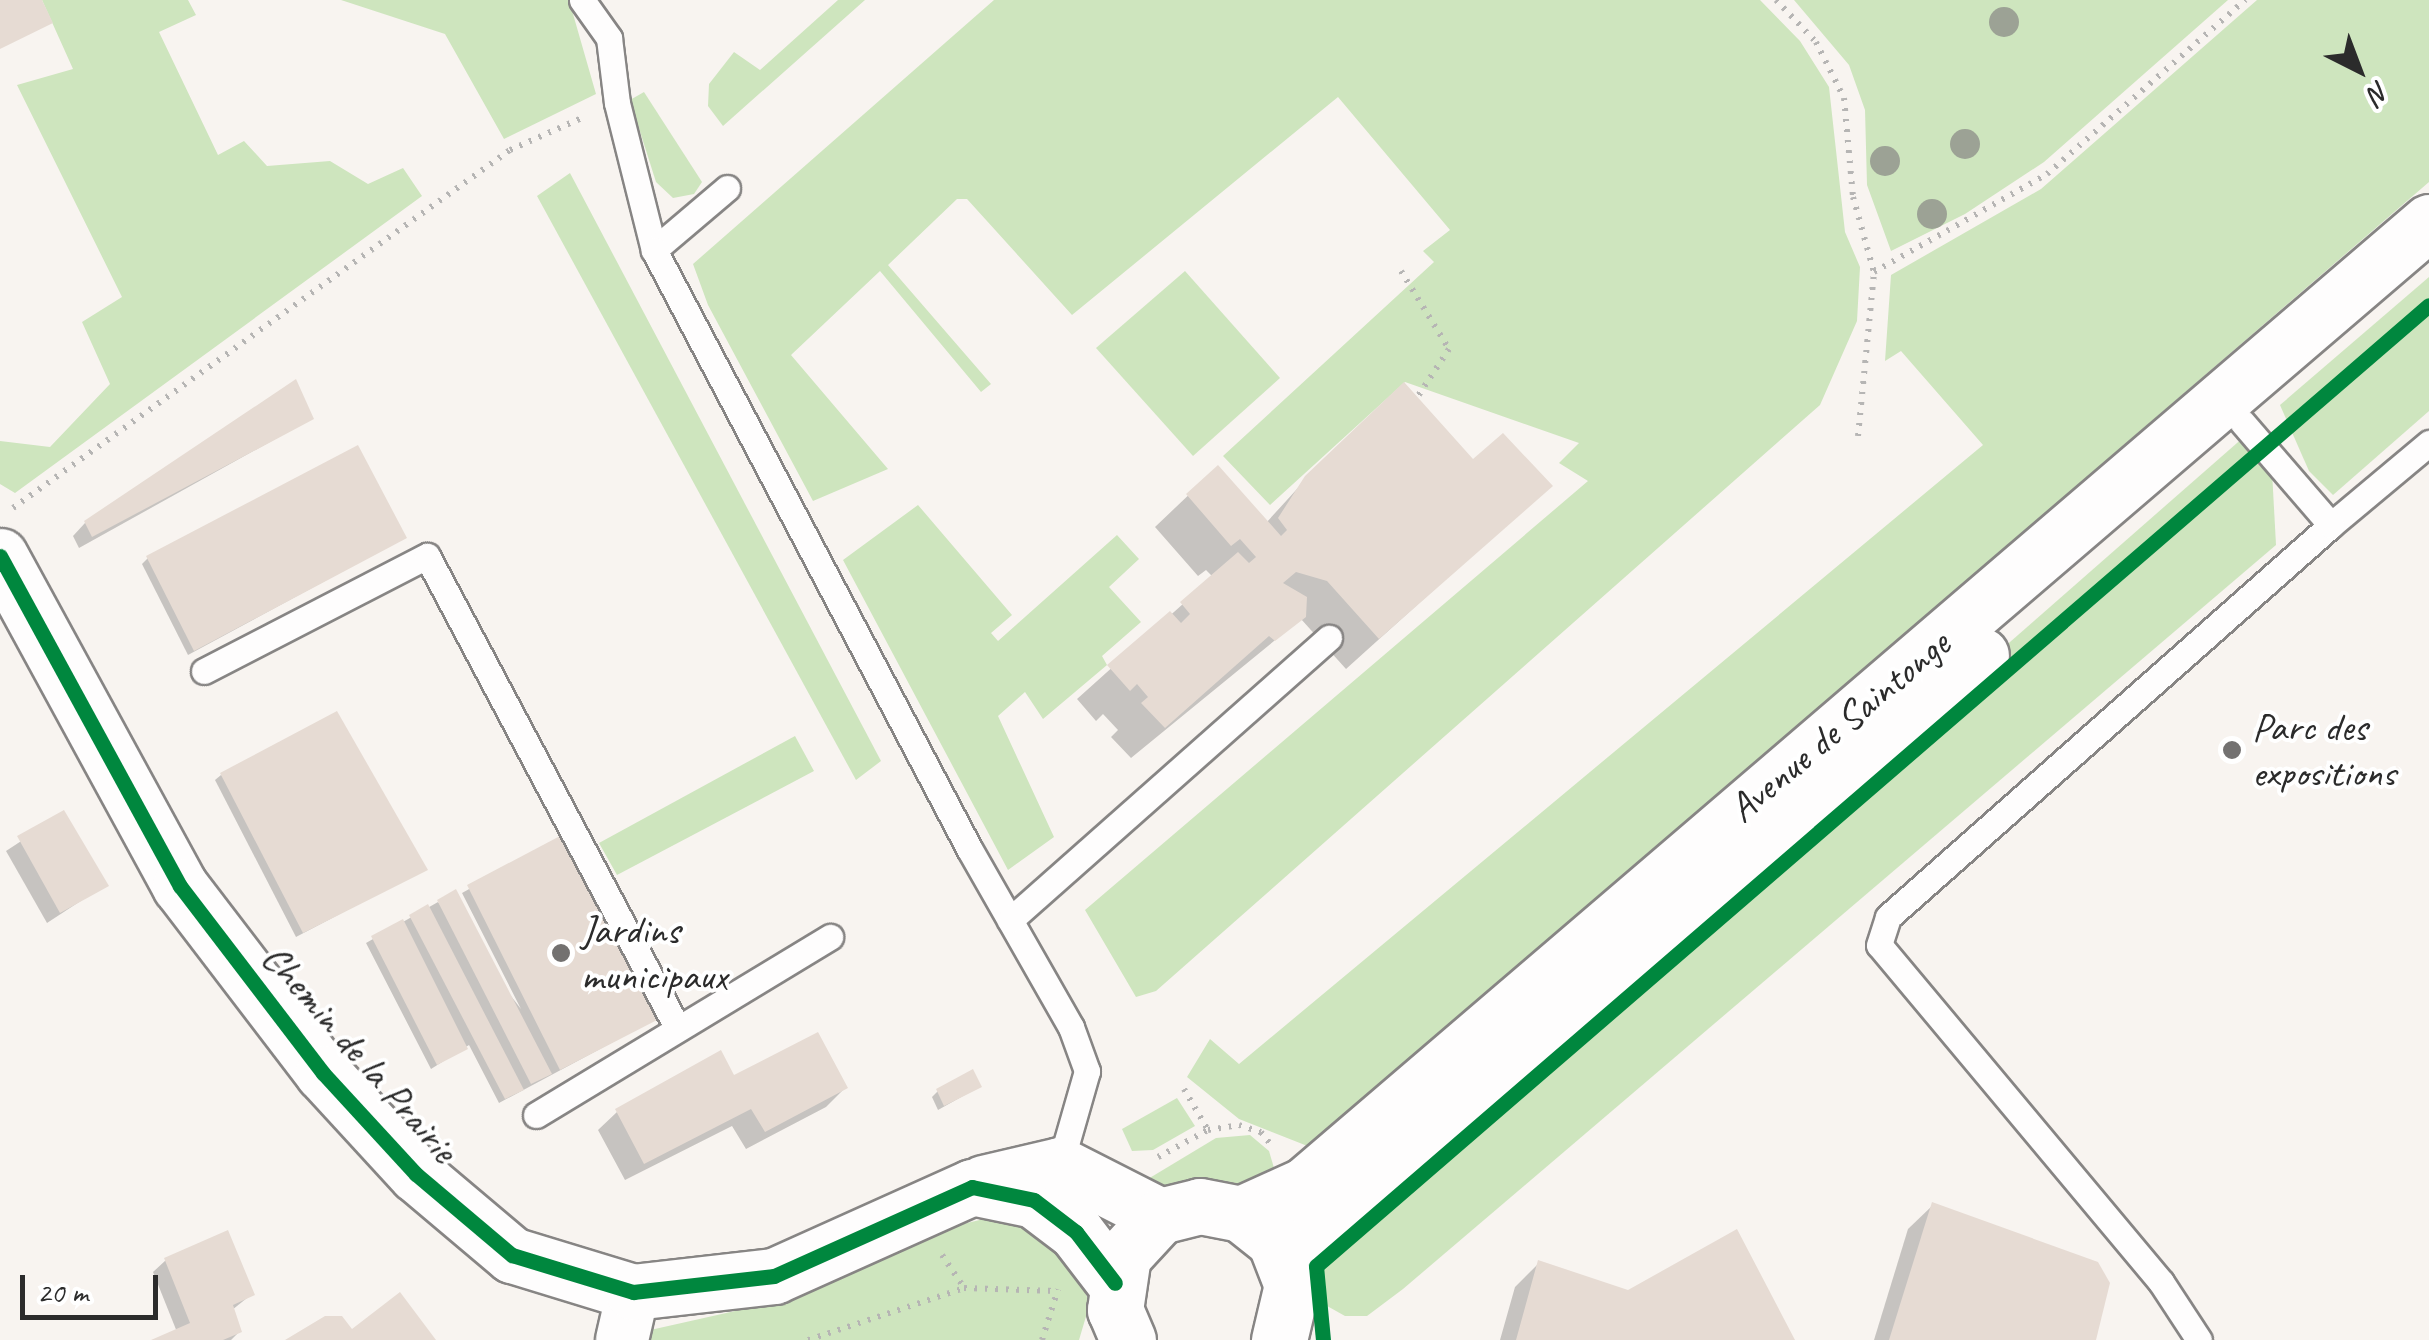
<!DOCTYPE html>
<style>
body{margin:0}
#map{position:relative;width:2429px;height:1340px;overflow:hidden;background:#f8f4f0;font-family:Caveat,sans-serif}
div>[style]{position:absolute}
.green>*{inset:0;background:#cee5be}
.shadow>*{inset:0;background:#0003}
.building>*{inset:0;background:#e6dbd3}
.path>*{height:6px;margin-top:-3px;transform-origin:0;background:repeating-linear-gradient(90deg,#b6b5b4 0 2.5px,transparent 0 10.5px)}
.roads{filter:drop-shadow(2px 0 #878584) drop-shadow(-2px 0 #878584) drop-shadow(0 2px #878584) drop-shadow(0 -2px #878584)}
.lane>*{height:25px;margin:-12.5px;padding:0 12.5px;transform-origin:12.5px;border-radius:12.5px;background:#fefdfd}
.street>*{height:52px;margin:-26px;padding:0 26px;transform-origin:26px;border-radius:26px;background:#fefdfd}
.secondary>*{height:55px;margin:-27.5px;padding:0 27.5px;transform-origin:27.5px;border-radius:27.5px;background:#fefdfd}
.cycleway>*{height:15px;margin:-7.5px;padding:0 7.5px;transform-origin:7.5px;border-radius:7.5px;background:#00873e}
.trees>*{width:30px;height:30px;margin:-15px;border-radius:50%;background:#9ca295}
.dots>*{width:28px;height:28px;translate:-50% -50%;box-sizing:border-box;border:5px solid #fff;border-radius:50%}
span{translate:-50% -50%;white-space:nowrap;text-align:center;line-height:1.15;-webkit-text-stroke:8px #fff;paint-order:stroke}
.street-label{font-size:40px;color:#2b2b2b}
.poi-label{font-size:40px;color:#2b2b2b}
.left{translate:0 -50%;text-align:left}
.north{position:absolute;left:2309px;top:20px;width:100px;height:100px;-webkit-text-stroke:8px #fff;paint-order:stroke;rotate:138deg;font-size:28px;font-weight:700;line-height:40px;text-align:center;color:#2b2b2b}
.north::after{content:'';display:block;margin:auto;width:35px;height:45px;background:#2b2b2b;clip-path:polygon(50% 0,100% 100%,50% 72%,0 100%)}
.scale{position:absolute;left:20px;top:1275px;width:138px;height:45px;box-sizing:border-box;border:5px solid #2b2b2b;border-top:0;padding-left:12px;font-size:30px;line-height:35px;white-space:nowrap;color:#2b2b2b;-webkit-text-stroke:8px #fff;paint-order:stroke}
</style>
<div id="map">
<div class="green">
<i style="clip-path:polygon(42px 0,188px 0,196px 15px,159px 32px,218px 155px,244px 141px,267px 166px,330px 161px,368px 184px,403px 168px,422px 196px,15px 493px,0 484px,0 441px,50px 447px,110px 384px,82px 322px,122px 297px,17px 85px,73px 69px)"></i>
<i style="clip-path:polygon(341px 0,569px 0,596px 94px,504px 139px,445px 34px)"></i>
<i style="clip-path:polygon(838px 0,865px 0,723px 126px,708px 106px,709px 84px,734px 52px,760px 70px)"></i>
<i style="clip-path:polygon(994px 0,1760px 0,1800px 41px,1829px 87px,1845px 232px,1860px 267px,1857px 321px,1820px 405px,1156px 991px,1136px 997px,1085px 910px,1588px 481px,1559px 463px,1579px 443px,1405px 382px,1270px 505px,1223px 456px,1434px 262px,1423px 251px,1450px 230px,1338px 97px,1072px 315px,967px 199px,957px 199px,888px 265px,991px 384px,981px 392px,880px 271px,791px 355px,888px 469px,813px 501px,708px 305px,693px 264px)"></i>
<i style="clip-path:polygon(1794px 0,2228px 0,2044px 162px,1965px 214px,1891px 251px,1867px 185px,1865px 110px,1849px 65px)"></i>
<i style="clip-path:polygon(2257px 0,2429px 0,2429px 182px,1310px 1147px,1239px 1119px,1187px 1077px,1210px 1039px,1239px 1064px,1983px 445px,1901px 351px,1885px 361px,1891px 275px,2041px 189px)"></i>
<i style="clip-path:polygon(644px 92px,702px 182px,694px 194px,673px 198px,656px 182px,630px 100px)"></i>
<i style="clip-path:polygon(570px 173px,881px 761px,856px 780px,537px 196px)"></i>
<i style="clip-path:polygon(1185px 271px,1280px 378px,1193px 456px,1096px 348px)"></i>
<i style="clip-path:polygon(2429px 277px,2429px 411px,2333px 495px,2309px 471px,2280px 405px)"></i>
<i style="clip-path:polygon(2245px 436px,2272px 471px,2276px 545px,1403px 1289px,1367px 1316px,1345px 1316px,1320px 1302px,1308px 1277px,1316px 1250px)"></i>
<i style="clip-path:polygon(918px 505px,1012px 615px,991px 633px,998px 641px,1117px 535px,1139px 559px,1109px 587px,1141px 622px,1102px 656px,1107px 665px,1043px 719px,1025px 692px,998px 716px,1054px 837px,1008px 870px,843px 560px)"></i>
<i style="clip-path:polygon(795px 736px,814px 771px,617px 875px,599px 843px)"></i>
<i style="clip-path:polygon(1177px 1098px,1195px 1126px,1153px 1150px,1132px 1151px,1122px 1129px)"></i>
<i style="clip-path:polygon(1250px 1135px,1269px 1151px,1277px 1178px,1245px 1192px,1153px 1191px,1138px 1185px,1216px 1138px)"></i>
<i style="clip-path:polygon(1001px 1215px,1060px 1239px,1090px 1303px,1079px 1340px,636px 1340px,637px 1333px,798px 1297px,950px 1227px)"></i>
</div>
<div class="shadow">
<i style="clip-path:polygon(311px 419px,79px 548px,73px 536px,85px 523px)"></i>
<i style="clip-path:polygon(1473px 463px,1549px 486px,1346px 669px,1301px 619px,1131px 758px,1111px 737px,1118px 730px,1103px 714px,1096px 721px,1077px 699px,1213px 577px,1206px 570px,1198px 576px,1155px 527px,1217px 468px,1266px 523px,1307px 478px)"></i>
<i style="clip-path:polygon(404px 538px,188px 655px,142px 564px,148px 558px)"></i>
<i style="clip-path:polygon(221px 775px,425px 869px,296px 937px,215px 780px)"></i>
<i style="clip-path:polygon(64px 813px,105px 885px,47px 923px,6px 851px)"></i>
<i style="clip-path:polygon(559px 839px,654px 1020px,499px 1103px,469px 1045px,431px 1069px,366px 943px,438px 902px,521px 1009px,462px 893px)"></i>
<i style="clip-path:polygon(733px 1078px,845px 1088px,826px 1107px,746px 1149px,732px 1126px,625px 1180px,598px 1130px,617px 1112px)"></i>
<i style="clip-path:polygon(979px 1087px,938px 1110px,932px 1097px,938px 1091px)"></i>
<i style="clip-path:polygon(1933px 1205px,2096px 1264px,2091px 1340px,1874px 1340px,1908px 1229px)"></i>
<i style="clip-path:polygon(166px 1260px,252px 1294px,232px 1310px,240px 1331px,231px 1340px,158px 1340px,177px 1332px,153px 1272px)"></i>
<i style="clip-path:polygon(1539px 1263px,1628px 1293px,1792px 1340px,1500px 1340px,1515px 1287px)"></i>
</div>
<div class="building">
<i style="clip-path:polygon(0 0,42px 0,53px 23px,0 49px)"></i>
<i style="clip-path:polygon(296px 379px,314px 419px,92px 537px,84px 521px)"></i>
<i style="clip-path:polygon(1404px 382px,1473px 459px,1503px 433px,1553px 486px,1379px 639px,1327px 581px,1296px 572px,1283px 583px,1307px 597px,1306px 617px,1275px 641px,1269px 636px,1165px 728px,1141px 703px,1148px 697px,1137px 684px,1130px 691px,1107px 665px,1170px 611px,1181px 623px,1190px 614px,1180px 602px,1238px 552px,1249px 563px,1256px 557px,1240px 539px,1231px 546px,1186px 494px,1218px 465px,1281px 536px,1287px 530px,1278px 518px,1305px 476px)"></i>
<i style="clip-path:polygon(358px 445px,407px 538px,194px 651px,146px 556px)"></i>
<i style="clip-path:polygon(337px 711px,428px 870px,303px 933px,220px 773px)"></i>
<i style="clip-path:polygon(64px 810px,109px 886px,60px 913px,17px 836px)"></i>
<i style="clip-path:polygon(560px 836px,657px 1020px,560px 1070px,467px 885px)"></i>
<i style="clip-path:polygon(456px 889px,552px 1074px,531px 1084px,437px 900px)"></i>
<i style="clip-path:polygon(428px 904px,524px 1090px,505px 1099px,409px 915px)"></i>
<i style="clip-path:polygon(403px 919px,468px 1049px,437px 1065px,371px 936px)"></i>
<i style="clip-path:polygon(818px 1032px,848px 1088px,765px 1132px,751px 1109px,644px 1164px,615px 1109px,721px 1050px,734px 1075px)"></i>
<i style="clip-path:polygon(973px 1069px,982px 1087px,944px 1106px,936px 1089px)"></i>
<i style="clip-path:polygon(1932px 1202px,2098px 1262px,2110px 1283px,2096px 1340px,1889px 1340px)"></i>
<i style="clip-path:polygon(1737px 1229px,1795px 1340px,1516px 1340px,1538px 1260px,1628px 1290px)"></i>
<i style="clip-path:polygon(228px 1230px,255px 1295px,233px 1305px,242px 1332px,223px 1340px,151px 1340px,190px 1323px,164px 1258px)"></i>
<i style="clip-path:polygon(400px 1292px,436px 1340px,285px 1340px,325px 1316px,342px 1316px,352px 1329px)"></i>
</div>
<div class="path">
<i style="left:1776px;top:0;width:58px;rotate:46.4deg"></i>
<i style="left:1816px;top:42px;width:63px;rotate:63.4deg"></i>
<i style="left:1844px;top:98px;width:99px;rotate:84.8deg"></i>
<i style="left:1853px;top:197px;width:78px;rotate:74.4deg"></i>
<i style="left:1401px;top:271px;width:92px;rotate:58.4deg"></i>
<i style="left:1449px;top:349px;width:56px;rotate:123.4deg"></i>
<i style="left:1858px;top:436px;width:165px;rotate:-84.4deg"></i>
<i style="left:1874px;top:272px;width:199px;rotate:-29.5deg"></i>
<i style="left:2047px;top:174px;width:264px;rotate:-41.3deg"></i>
<i style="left:13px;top:508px;width:613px;rotate:-35.77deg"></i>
<i style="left:510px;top:150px;width:81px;rotate:-24deg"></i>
<i style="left:1184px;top:1089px;width:48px;rotate:59.7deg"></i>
<i style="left:1158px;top:1157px;width:57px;rotate:-28.4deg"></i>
<i style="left:1208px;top:1130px;width:31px;rotate:-9deg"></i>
<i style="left:1239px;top:1125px;width:23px;rotate:18deg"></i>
<i style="left:1261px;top:1132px;width:16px;rotate:52deg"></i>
<i style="left:942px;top:1255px;width:40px;rotate:56deg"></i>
<i style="left:964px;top:1288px;width:93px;rotate:1.8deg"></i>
<i style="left:808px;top:1340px;width:164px;rotate:-18.4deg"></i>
<i style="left:1042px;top:1340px;width:53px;rotate:-72.6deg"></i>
</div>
<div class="roads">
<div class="lane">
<i style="left:582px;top:0;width:47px;rotate:54.6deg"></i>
<i style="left:609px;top:38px;width:65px;rotate:83deg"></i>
<i style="left:617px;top:103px;width:152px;rotate:75.9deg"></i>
<i style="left:727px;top:188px;width:96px;rotate:139.7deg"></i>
<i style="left:654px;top:250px;width:678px;rotate:62.23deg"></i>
<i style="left:970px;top:850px;width:204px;rotate:60.3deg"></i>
<i style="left:1071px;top:1027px;width:47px;rotate:70deg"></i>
<i style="left:1087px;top:1071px;width:98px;rotate:106deg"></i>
<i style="left:2331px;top:525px;width:128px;rotate:-39.9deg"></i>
<i style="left:204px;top:671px;width:251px;rotate:-27.3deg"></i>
<i style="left:427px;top:556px;width:535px;rotate:62.05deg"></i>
<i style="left:1010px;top:920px;width:426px;rotate:-41.5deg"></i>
<i style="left:536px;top:1115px;width:344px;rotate:-31.2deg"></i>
<i style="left:2199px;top:1340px;width:69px;rotate:-123.2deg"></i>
<i style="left:2161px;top:1282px;width:439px;rotate:-129.9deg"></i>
<i style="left:1879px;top:945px;width:29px;rotate:-72deg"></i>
<i style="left:1888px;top:917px;width:592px;rotate:-41.5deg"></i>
<i style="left:2331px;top:525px;width:136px;rotate:-130.8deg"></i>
</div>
<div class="street">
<i style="left:622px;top:1340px;width:49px;rotate:-77.1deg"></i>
</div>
<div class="secondary">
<i style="left:0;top:556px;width:376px;rotate:61.4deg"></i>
<i style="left:180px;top:886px;width:235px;rotate:52.6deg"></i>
<i style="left:323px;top:1073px;width:137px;rotate:47.4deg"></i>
<i style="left:416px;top:1174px;width:126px;rotate:40.2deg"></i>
<i style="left:512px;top:1255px;width:127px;rotate:17deg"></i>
<i style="left:633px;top:1292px;width:142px;rotate:-6.5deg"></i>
<i style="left:774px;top:1276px;width:217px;rotate:-24.2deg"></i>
<i style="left:972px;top:1187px;width:63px;rotate:11.8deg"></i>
<i style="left:1034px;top:1200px;width:53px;rotate:37.3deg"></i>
<i style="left:1076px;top:1232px;width:64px;rotate:52.6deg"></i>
<i style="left:983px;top:1183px;width:79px;rotate:-13.2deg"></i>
<i style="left:1060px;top:1165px;width:112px;rotate:27deg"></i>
<i style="left:1241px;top:1214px;width:70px;rotate:-24.4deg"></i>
<i style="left:1305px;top:1185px;width:1480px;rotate:-40.59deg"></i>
<i style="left:1286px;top:1261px;width:922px;rotate:-41.09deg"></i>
<i style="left:1128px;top:1340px;width:33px;rotate:-113deg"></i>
<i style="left:1115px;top:1310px;width:55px;rotate:-81.6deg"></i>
<i style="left:1123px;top:1256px;width:54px;rotate:-47.2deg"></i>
<i style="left:1160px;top:1216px;width:41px;rotate:-14deg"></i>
<i style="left:1200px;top:1206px;width:42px;rotate:11deg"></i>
<i style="left:1241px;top:1214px;width:43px;rotate:38.5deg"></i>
<i style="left:1275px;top:1241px;width:47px;rotate:68.9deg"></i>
<i style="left:1292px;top:1285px;width:57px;rotate:103.3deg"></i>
</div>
</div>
<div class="cycleway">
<i style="left:0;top:556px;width:376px;rotate:61.4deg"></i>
<i style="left:180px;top:886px;width:235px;rotate:52.6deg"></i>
<i style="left:323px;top:1073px;width:137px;rotate:47.4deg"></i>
<i style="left:416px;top:1174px;width:126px;rotate:40.2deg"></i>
<i style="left:512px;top:1255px;width:127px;rotate:17deg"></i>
<i style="left:633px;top:1292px;width:142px;rotate:-6.5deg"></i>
<i style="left:774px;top:1276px;width:217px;rotate:-24.2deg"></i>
<i style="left:972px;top:1187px;width:63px;rotate:11.8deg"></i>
<i style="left:1034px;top:1200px;width:53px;rotate:37.3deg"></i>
<i style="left:1076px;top:1232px;width:64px;rotate:52.6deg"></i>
<i style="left:1323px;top:1340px;width:74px;rotate:-95.4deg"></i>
<i style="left:1316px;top:1266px;width:1470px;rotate:-40.81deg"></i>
</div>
<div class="trees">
<i style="left:2004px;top:22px"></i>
<i style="left:1965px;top:144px"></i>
<i style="left:1885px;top:161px"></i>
<i style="left:1932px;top:214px"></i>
</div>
<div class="dots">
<i style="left:2232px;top:750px;background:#737170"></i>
<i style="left:561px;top:953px;background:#737170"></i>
</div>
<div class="street-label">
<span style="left:1839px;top:726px;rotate:-40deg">Avenue de Saintonge</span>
<span style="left:360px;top:1053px;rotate:49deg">Chemin de la Prairie</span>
</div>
<div class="poi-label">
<span class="left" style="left:2252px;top:750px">Parc des<br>expositions</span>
<span class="left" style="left:581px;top:953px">Jardins<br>municipaux</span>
</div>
<div class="north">N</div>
<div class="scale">20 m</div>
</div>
